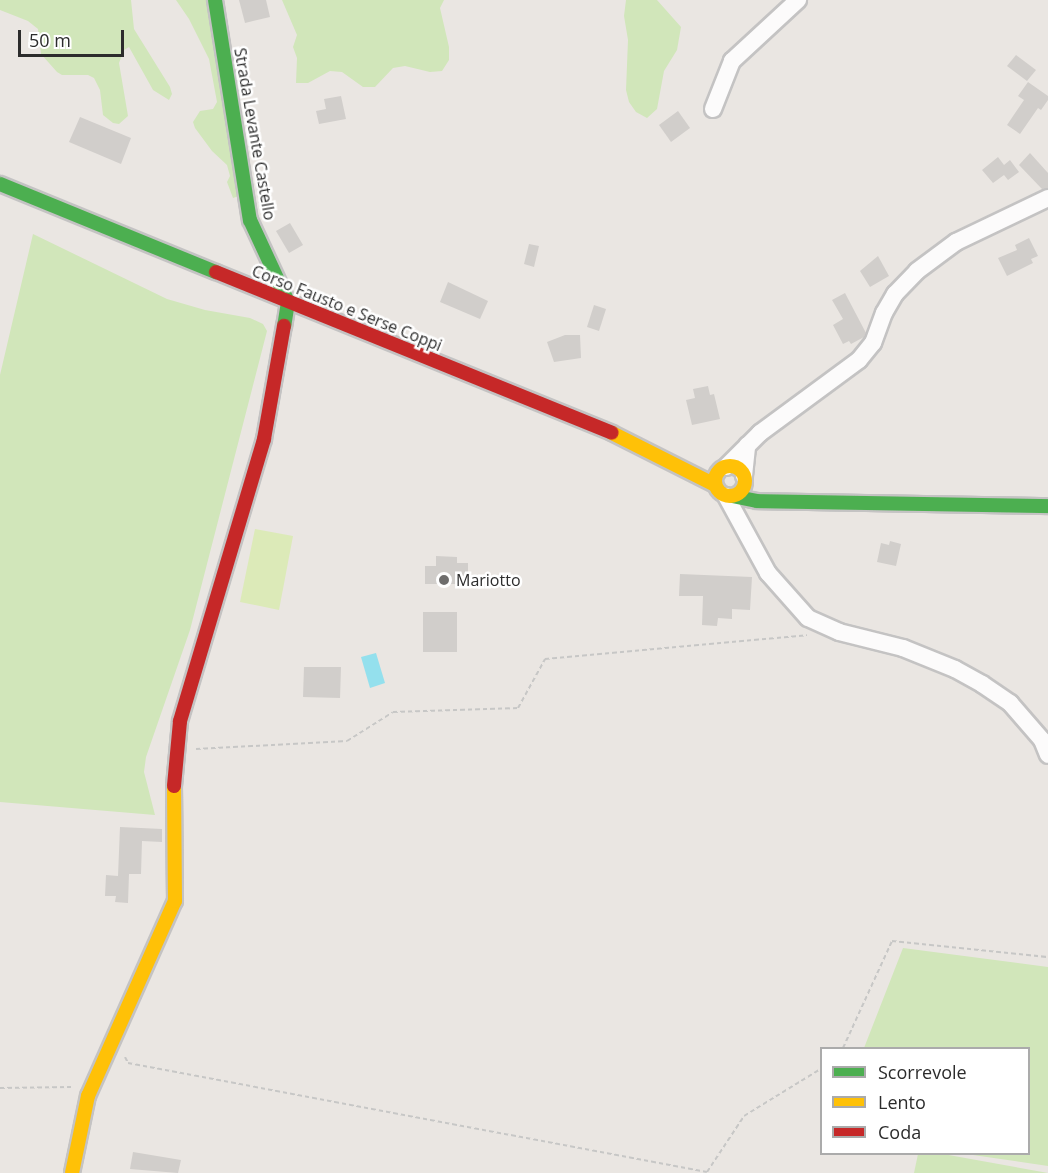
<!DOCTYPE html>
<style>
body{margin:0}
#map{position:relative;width:1048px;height:1173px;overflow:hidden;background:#eae6e2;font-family:"Open Sans",sans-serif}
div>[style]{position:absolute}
.green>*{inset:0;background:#d1e6ba}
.pitch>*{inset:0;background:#dceab8}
.water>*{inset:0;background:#94e0ed}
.building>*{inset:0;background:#d1cecb}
.path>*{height:2px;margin-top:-1px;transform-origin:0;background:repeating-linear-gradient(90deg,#c7c7c6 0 4.5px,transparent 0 7.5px)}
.roads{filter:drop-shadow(2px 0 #c4c3c3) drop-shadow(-2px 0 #c4c3c3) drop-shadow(0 2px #c4c3c3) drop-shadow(0 -2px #c4c3c3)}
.street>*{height:16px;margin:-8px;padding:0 8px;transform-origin:8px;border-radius:8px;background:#fcfbfb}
.fast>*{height:14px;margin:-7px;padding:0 7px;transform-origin:7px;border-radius:7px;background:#4caf50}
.slow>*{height:14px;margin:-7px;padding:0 7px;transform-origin:7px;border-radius:7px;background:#ffc107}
.slow>.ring{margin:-7px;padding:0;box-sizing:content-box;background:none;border:14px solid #ffc107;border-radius:50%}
.jam>*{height:14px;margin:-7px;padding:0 7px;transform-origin:7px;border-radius:7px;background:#c62828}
.dots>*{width:16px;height:16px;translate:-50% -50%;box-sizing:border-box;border:3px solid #fff;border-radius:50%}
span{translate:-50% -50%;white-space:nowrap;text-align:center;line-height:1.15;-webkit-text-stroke:5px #fff;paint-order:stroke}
.street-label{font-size:16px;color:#2c2c2c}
.poi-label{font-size:16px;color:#2c2c2c}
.left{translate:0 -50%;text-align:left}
.legend{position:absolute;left:820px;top:1047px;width:210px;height:108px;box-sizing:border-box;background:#fff;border:2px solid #ababab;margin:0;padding:8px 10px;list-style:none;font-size:18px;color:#2c2c2c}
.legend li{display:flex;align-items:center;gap:12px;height:30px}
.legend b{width:30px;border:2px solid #ababab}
.scale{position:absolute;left:18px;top:30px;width:106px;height:27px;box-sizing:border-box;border:3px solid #2c2c2c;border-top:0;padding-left:8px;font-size:18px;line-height:21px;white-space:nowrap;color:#2c2c2c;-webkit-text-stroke:4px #fff;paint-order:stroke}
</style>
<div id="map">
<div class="green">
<i style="clip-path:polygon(0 0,131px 0,134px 29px,170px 87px,172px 94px,169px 100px,153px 90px,129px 47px,124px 50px,119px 63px,128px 116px,119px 124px,113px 123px,103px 115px,100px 90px,94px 78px,88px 75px,62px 75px,57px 72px,41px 54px,38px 29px,28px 21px,0 10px)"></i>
<i style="clip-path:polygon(176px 0,208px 0,239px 196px,233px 198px,227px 182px,230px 176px,227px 165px,212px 151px,195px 128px,193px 122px,200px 111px,213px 109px,217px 102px,209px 59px,189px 19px)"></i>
<i style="clip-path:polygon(282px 0,444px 0,440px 8px,449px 47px,449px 60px,442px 71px,430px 72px,405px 66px,393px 68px,375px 87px,363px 87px,342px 72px,330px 71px,308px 83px,296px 83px,297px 58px,293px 47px,297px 35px)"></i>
<i style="clip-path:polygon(626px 0,657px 0,681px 27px,677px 50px,664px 71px,657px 109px,647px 118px,636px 112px,629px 102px,626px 90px,628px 40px,624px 16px)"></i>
<i style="clip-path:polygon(33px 234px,167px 299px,205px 310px,250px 318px,263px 324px,267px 331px,190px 630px,146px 757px,144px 772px,155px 815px,0 802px,0 375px)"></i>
<i style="clip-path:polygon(903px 948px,1048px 967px,1048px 1166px,966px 1154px,1028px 1154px,1028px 1048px,864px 1048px)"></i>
<i style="clip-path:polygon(918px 1154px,943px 1154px,1048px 1173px,914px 1173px)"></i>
</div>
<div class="pitch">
<i style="clip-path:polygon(255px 529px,293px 536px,279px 610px,240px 602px)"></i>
</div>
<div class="water">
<i style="clip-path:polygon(376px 653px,385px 683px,370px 688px,361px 657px)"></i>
</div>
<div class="building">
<i style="clip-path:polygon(239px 0,266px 0,270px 17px,245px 23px)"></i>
<i style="clip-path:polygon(1016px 55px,1036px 70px,1027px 81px,1007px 66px)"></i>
<i style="clip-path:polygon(1028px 82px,1048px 96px,1048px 100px,1041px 110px,1038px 108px,1020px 134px,1007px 125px,1024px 100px,1018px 96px)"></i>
<i style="clip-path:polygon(341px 96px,346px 119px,319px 124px,316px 111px,326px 109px,324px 99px)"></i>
<i style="clip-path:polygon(678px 111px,690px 128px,671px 142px,659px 125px)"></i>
<i style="clip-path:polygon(80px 117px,131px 138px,121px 164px,69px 142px)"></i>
<i style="clip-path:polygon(1030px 153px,1048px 173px,1048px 188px,1042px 189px,1019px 165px)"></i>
<i style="clip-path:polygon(998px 157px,1004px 165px,1010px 160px,1019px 172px,1008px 180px,1004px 175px,993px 183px,982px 170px)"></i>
<i style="clip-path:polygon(290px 223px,303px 245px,289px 253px,276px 231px)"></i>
<i style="clip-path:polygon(1029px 238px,1038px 256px,1031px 259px,1033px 263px,1007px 276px,998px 258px,1017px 250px,1015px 245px)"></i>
<i style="clip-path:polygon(529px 244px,539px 246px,534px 267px,524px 264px)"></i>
<i style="clip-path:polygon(878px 256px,889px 276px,870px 287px,860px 271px)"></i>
<i style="clip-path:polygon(448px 282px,488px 301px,480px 319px,440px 302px)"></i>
<i style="clip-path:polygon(845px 293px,866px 333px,864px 337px,851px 344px,849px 341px,843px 344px,833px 325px,843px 319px,832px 300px)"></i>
<i style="clip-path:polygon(594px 305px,606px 309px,599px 331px,587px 327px)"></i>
<i style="clip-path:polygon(565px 335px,580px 335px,581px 358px,554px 362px,547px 342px)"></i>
<i style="clip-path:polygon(708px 386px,710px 395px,714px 394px,720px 419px,692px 425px,686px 400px,695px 398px,693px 389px)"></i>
<i style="clip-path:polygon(890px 541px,901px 544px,896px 566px,877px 562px,881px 543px,889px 545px)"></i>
<i style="clip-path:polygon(436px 556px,457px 557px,457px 563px,468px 563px,468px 576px,456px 576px,456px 584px,425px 584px,425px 566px,436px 566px)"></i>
<i style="clip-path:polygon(680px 574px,752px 577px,750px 610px,732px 609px,732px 619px,718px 618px,717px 626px,702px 625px,703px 596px,679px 596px)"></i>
<i style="clip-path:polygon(423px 612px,457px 612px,457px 652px,423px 652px)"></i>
<i style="clip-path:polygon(304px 667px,341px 667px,340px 698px,303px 697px)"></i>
<i style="clip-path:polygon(120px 827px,162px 829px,162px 842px,142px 841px,141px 874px,129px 874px,128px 903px,115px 902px,116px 896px,105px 896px,106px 875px,118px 876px)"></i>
<i style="clip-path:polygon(133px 1152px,181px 1160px,178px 1173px,130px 1169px)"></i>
</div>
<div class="path">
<i style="left:196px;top:749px;width:151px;rotate:-3deg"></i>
<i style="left:347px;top:741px;width:54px;rotate:-32.2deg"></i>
<i style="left:393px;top:712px;width:125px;rotate:-1.8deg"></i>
<i style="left:518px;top:708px;width:56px;rotate:-61.1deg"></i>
<i style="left:545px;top:659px;width:263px;rotate:-5.2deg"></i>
<i style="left:843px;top:1048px;width:118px;rotate:-65.4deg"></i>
<i style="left:892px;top:941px;width:157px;rotate:5.9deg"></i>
<i style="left:125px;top:1057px;width:7px;rotate:63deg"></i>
<i style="left:128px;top:1063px;width:589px;rotate:10.66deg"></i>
<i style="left:707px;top:1172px;width:67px;rotate:-56.5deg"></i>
<i style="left:744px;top:1116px;width:92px;rotate:-31.6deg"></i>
<i style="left:0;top:1088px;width:71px;rotate:-0.8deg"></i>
</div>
<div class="roads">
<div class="street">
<i style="left:713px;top:109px;width:52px;rotate:-68.4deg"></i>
<i style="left:732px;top:61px;width:90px;rotate:-42.7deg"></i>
<i style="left:726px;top:467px;width:48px;rotate:-45deg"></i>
<i style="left:760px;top:433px;width:123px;rotate:-36.4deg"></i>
<i style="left:859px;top:360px;width:22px;rotate:-51deg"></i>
<i style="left:873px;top:343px;width:32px;rotate:-70deg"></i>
<i style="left:884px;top:313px;width:22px;rotate:-60deg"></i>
<i style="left:895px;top:294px;width:32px;rotate:-46deg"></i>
<i style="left:917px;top:271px;width:49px;rotate:-36.6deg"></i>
<i style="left:956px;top:242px;width:102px;rotate:-25.6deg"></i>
<i style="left:744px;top:476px;width:31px;rotate:-84deg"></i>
<i style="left:726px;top:496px;width:88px;rotate:61.4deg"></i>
<i style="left:768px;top:573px;width:60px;rotate:48.4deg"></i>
<i style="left:808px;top:618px;width:34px;rotate:24deg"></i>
<i style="left:839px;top:632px;width:66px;rotate:14deg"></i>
<i style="left:903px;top:648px;width:56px;rotate:22deg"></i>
<i style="left:955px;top:669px;width:31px;rotate:29deg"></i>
<i style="left:982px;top:684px;width:34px;rotate:34deg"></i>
<i style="left:1010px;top:703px;width:49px;rotate:49.1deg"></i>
<i style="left:1042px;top:740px;width:16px;rotate:68deg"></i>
</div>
<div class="fast">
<i style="left:215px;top:0;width:223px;rotate:81deg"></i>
<i style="left:250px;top:220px;width:90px;rotate:65.1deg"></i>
<i style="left:288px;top:302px;width:24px;rotate:99deg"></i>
<i style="left:0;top:184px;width:233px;rotate:22.2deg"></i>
<i style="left:732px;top:496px;width:25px;rotate:11deg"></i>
<i style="left:757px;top:501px;width:291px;rotate:1deg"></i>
</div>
<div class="slow">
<i style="left:612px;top:433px;width:115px;rotate:26.8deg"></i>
<i class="ring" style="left:715px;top:466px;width:16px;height:16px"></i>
<i style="left:72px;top:1173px;width:79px;rotate:-78.3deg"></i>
<i style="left:88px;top:1096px;width:214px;rotate:-66deg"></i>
<i style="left:175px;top:901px;width:115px;rotate:-90.5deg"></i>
</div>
<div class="jam">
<i style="left:216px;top:272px;width:427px;rotate:22.1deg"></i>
<i style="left:174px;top:786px;width:65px;rotate:-84.7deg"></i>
<i style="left:180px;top:721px;width:294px;rotate:-73.4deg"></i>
<i style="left:264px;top:439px;width:115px;rotate:-80deg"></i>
</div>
</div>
<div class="dots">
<i style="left:444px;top:580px;background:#6e6d6c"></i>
</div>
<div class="street-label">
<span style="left:255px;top:134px;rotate:80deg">Strada Levante Castello</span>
<span style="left:347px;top:308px;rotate:22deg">Corso Fausto e Serse Coppi</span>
</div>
<div class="poi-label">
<span class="left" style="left:456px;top:580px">Mariotto</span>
</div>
<ul class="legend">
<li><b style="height:8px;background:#4caf50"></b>Scorrevole</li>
<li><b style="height:8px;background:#ffc107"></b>Lento</li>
<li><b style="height:8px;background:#c62828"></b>Coda</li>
</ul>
<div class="scale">50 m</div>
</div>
